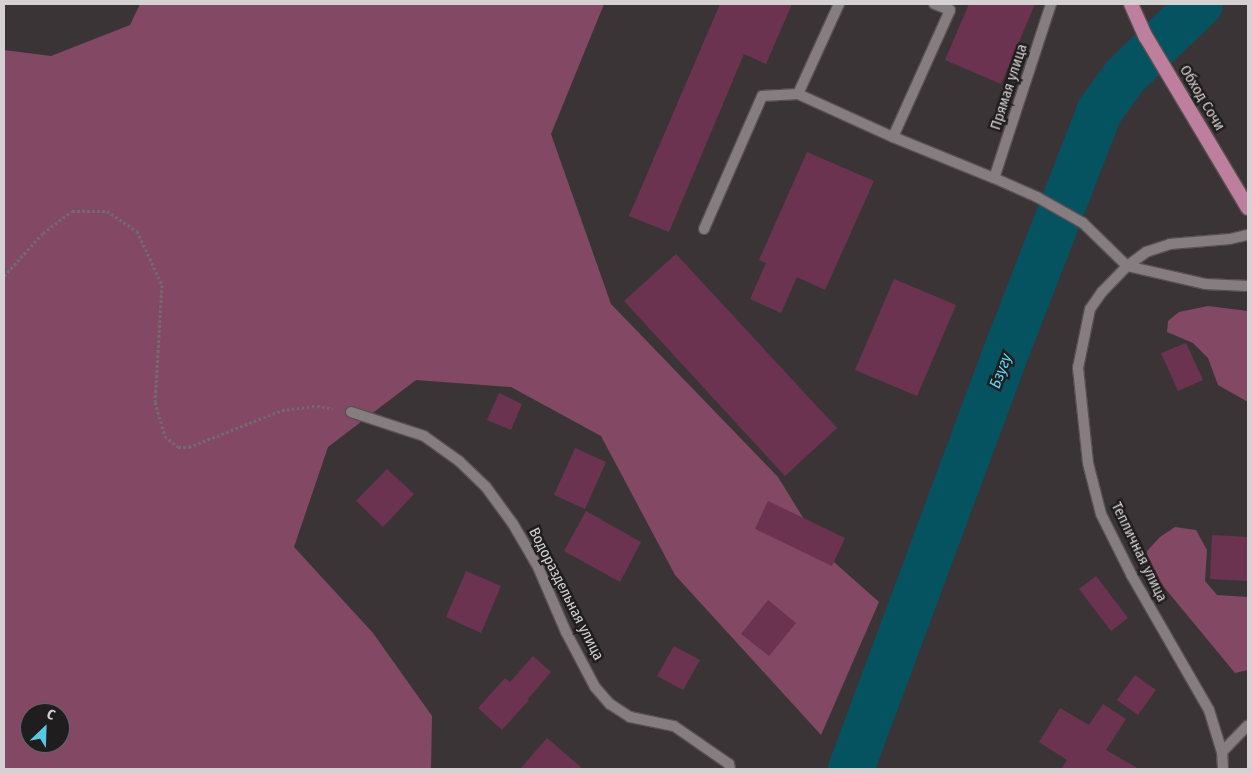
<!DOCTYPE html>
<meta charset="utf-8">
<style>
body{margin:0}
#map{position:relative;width:1252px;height:773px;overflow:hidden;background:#3b3437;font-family:"Fira Sans Condensed",sans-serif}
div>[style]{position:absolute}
.forest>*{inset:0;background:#824864}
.river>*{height:46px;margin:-23px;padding:0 23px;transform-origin:23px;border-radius:23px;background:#055261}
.building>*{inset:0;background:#6b3350}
.path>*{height:3px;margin-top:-1.5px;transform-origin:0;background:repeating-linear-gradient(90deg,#726b6e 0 2.5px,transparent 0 5px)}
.roads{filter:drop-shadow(1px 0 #585154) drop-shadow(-1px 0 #585154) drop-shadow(0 1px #585154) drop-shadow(0 -1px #585154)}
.service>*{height:10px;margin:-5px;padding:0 5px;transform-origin:5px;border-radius:5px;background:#867d80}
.minor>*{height:10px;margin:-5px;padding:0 5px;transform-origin:5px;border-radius:5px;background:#867d80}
.tertiary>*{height:10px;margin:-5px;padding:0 5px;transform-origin:5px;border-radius:5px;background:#867d80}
.trunk>*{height:14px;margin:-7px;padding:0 7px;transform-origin:7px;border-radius:7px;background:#be7e9d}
span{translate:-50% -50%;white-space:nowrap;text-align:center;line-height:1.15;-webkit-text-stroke:5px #201d1e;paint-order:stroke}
.street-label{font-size:15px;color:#d5d0d2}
.water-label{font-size:16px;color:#5edbf9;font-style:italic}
.frame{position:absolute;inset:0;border:5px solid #d5d0d2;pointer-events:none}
.north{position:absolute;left:20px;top:703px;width:50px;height:50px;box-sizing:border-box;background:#201d1e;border:1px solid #686566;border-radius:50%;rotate:24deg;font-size:14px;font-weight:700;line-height:20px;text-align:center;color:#d5d0d2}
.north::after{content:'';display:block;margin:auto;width:18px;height:22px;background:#58c9e3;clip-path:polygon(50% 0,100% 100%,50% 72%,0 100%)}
</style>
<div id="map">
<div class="forest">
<i style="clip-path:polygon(evenodd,140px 4px,604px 4px,551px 134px,611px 304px,778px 477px,826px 555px,879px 602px,821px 735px,675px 575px,601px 436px,511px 387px,416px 380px,328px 447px,294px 547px,373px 633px,432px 716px,431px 769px,4px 769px,4px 50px,51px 56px,130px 25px,140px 4px,30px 713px,60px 713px,60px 743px,30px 743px,30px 713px)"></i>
<i style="clip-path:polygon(1208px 306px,1248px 311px,1248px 402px,1218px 385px,1208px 358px,1193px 343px,1167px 332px,1168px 321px,1179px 312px)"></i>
<i style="clip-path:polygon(1175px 527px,1196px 530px,1207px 550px,1205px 581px,1217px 595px,1248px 597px,1248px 670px,1235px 673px,1149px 569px,1147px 551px,1160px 537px)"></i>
</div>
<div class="river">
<i style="left:851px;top:769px;width:436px;rotate:-69.6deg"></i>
<i style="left:1003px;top:360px;width:266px;rotate:-68.8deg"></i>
<i style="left:1099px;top:112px;width:44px;rotate:-54.2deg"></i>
<i style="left:1125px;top:76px;width:104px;rotate:-43.8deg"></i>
</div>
<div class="building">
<i style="clip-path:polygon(720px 4px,792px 4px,766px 64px,744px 54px,669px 232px,629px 216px)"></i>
<i style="clip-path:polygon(969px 4px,1035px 4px,1001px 84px,945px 60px)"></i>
<i style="clip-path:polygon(807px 152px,874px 181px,825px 290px,797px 277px,781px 313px,750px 299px,766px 263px,759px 260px)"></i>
<i style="clip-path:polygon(676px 254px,837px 428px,785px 476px,624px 301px)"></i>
<i style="clip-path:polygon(894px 279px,956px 305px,917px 396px,855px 370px)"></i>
<i style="clip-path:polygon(1186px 343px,1203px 380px,1178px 391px,1161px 353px)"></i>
<i style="clip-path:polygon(499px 393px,522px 404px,511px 430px,487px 420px)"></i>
<i style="clip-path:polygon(575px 448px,606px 462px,585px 509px,554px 495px)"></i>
<i style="clip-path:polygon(387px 469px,414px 494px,383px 527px,356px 501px)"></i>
<i style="clip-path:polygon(768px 501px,845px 538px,832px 566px,755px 529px)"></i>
<i style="clip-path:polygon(586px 511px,641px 542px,620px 582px,564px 551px)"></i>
<i style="clip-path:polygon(1212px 535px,1248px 537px,1248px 581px,1210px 579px)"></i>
<i style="clip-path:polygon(466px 571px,501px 586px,481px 633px,446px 617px)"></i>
<i style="clip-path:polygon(1096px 576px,1128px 618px,1111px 631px,1079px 589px)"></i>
<i style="clip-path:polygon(768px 600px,796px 623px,769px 656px,741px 634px)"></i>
<i style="clip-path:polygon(674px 646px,700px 660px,683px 690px,657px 676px)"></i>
<i style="clip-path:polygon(533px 656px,551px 672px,528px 699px,529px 700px,502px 730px,478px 708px,505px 678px,510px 682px)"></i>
<i style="clip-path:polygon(1135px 675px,1156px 690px,1138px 715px,1117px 700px)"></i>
<i style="clip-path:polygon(1103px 704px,1126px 719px,1106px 750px,1139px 769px,1061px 769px,1067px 760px,1039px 742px,1060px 708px,1089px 725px)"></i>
<i style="clip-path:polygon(547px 738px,568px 756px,583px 769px,520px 769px)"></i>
</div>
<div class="path">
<i style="left:4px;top:276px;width:58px;rotate:-47.8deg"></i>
<i style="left:43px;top:233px;width:36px;rotate:-37deg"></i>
<i style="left:72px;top:211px;width:35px"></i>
<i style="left:107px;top:211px;width:36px;rotate:34deg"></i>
<i style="left:137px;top:231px;width:60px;rotate:65.2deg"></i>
<i style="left:162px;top:285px;width:117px;rotate:93.4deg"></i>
<i style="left:155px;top:402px;width:35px;rotate:74deg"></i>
<i style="left:165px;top:436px;width:17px;rotate:40deg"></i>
<i style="left:178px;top:447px;width:11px"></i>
<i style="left:189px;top:447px;width:100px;rotate:-21.7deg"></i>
<i style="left:282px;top:410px;width:35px;rotate:-7deg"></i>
<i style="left:317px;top:406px;width:16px;rotate:11deg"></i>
</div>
<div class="roads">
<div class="service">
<i style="left:798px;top:94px;width:99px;rotate:-65.5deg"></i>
<i style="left:893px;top:137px;width:139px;rotate:-65.8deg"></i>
<i style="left:950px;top:10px;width:17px;rotate:-159deg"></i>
<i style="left:704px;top:229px;width:145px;rotate:-66.4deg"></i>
<i style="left:762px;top:96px;width:36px;rotate:-3deg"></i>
<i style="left:798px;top:94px;width:104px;rotate:24.4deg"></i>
<i style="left:893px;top:137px;width:109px;rotate:22.1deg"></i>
<i style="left:1127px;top:266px;width:80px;rotate:13deg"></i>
<i style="left:1205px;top:284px;width:43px;rotate:2.7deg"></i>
<i style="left:1222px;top:752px;width:37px;rotate:-46deg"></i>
</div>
<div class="minor">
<i style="left:1051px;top:4px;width:183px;rotate:108.1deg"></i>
<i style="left:994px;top:178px;width:47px;rotate:23.8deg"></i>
<i style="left:1037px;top:197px;width:53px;rotate:29.5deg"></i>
<i style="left:1083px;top:223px;width:62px;rotate:44.3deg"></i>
<i style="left:351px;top:412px;width:77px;rotate:18.2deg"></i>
<i style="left:424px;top:436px;width:43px;rotate:35.5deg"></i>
<i style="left:459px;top:461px;width:37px;rotate:44deg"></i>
<i style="left:486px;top:487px;width:46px;rotate:53.9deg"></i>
<i style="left:513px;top:524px;width:50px;rotate:59.8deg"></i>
<i style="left:538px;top:567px;width:71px;rotate:66.7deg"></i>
<i style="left:566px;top:632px;width:62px;rotate:62.2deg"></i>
<i style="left:595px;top:687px;width:23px;rotate:49deg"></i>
<i style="left:610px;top:704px;width:24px;rotate:33deg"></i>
<i style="left:630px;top:717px;width:45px;rotate:11.6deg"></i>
<i style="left:674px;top:726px;width:67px;rotate:34.6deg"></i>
<i style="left:729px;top:764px;width:5px;rotate:79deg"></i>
</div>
<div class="tertiary">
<i style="left:1223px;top:769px;width:17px;rotate:-93deg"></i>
<i style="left:1222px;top:752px;width:44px;rotate:-107.2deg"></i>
<i style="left:1209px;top:710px;width:155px;rotate:-119.9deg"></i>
<i style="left:1132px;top:576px;width:69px;rotate:-116.6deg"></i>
<i style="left:1101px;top:514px;width:53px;rotate:-104.3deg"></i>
<i style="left:1088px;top:463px;width:96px;rotate:-96deg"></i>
<i style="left:1078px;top:368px;width:60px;rotate:-78.5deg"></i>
<i style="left:1090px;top:309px;width:21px;rotate:-55deg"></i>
<i style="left:1102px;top:292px;width:36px;rotate:-46deg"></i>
<i style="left:1127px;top:266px;width:24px;rotate:-36deg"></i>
<i style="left:1146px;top:252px;width:25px;rotate:-18deg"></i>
<i style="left:1170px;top:244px;width:60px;rotate:-4.8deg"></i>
<i style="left:1230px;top:239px;width:18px;rotate:-13deg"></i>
</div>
<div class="trunk">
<i style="left:1131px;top:4px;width:36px;rotate:66deg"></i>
<i style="left:1146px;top:37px;width:199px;rotate:59.2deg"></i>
</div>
</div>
<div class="street-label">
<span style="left:1009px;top:87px;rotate:-72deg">Прямая улица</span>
<span style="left:1202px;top:98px;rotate:59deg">Обход Сочи</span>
<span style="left:1139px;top:552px;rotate:64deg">Тепличная улица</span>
<span style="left:566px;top:594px;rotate:63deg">Водораздельная улица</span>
</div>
<div class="water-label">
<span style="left:1001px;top:371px;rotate:-69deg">Бзугу</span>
</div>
<div class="frame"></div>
<div class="north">С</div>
</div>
